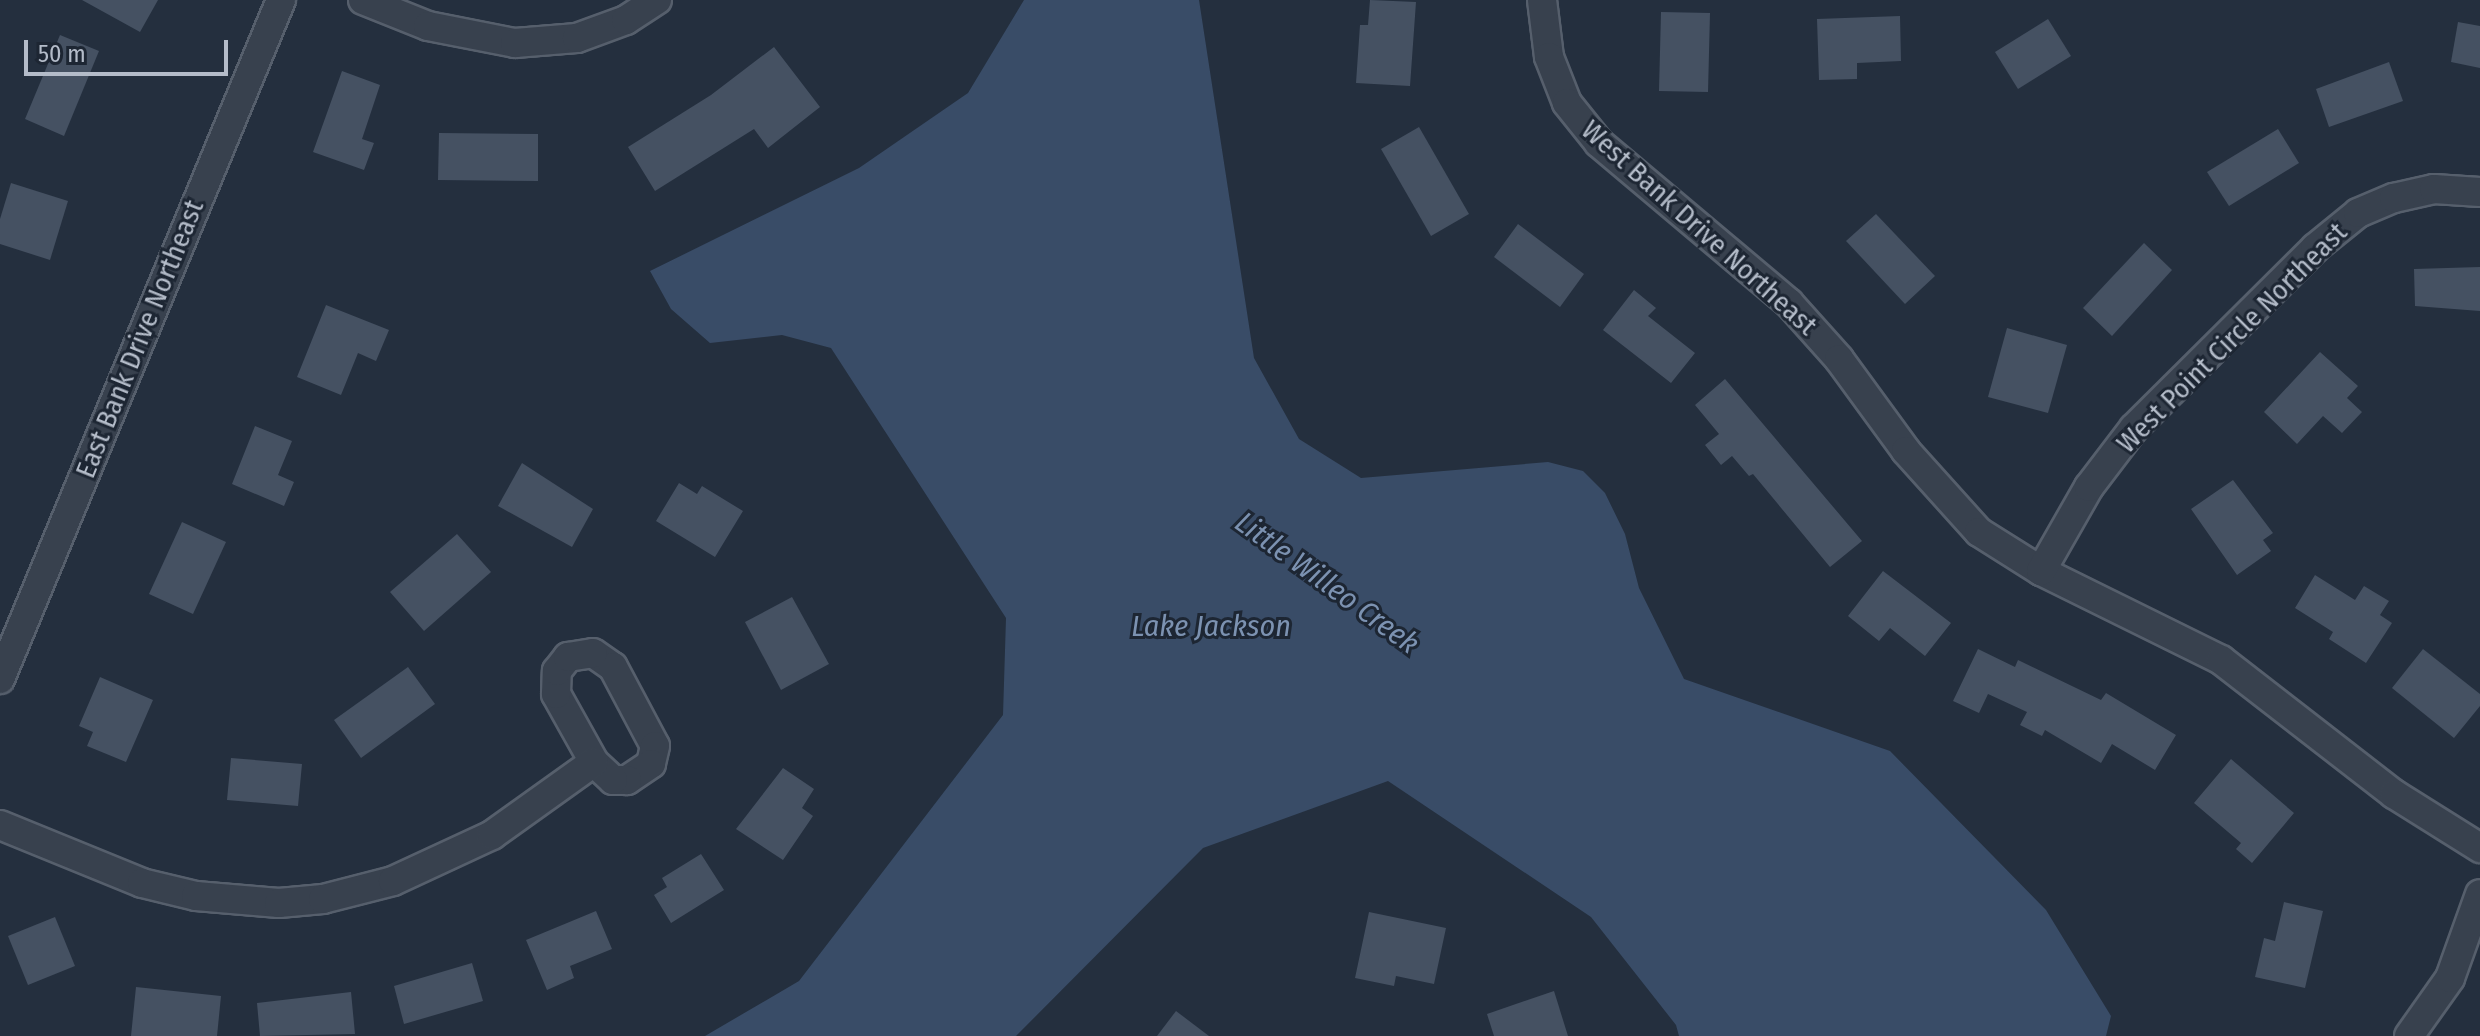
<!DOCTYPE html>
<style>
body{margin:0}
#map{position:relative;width:2480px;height:1036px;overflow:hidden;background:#242f3e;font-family:"Fira Sans Condensed",sans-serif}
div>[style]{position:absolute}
.water>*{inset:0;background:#394c67}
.building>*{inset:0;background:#455162}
.roads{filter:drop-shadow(2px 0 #565f6c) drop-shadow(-2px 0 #565f6c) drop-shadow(0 2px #565f6c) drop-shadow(0 -2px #565f6c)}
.street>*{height:28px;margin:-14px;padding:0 14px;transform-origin:14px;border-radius:14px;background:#38414e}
span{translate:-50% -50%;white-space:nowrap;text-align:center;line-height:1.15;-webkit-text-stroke:6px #1d2633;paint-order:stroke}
.street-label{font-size:28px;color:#b4bcc9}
.water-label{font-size:30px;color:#7c92b1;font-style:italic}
.scale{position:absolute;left:24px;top:40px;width:204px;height:36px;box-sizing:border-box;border:4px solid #b4bcc9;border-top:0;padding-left:10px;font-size:24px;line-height:28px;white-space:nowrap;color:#b4bcc9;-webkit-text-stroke:6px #1d2633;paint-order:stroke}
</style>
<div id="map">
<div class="water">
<i style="clip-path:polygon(1024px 0,1199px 0,1254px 358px,1299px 439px,1361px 478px,1548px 462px,1583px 471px,1605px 493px,1625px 534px,1639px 588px,1684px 679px,1890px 751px,2046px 910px,2111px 1016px,2106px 1036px,1679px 1036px,1676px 1025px,1591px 917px,1388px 781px,1203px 848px,1016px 1036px,705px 1036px,799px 981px,1003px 715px,1006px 618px,831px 348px,782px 335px,710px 343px,671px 309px,650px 271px,859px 168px,968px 93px)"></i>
</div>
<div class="building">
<i style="clip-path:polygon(82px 0,158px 0,140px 32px)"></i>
<i style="clip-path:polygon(1370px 0,1416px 2px,1410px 86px,1356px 83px,1360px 25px,1368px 25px)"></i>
<i style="clip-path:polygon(1661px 12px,1710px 13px,1708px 92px,1659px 91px)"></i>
<i style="clip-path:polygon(1900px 16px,1901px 61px,1857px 63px,1857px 79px,1819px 80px,1817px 19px)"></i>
<i style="clip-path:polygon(2048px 19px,2071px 56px,2018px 89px,1995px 52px)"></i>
<i style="clip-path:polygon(2458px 22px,2480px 26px,2480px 68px,2451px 62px)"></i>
<i style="clip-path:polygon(60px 35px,99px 51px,64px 136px,25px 119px)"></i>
<i style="clip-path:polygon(774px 47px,820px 107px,768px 148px,754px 129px,655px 191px,628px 147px,711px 95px)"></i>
<i style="clip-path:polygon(2389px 62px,2403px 101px,2329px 127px,2316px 89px)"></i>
<i style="clip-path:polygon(342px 71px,380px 85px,362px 139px,374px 143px,364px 170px,313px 152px)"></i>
<i style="clip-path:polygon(1419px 127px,1469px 214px,1431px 236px,1381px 149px)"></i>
<i style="clip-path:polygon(2278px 129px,2299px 163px,2229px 206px,2207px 172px)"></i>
<i style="clip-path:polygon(439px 133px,538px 134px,538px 181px,438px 180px)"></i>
<i style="clip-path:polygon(11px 183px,68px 201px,50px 260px,0 244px,0 219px)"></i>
<i style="clip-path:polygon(1876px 214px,1935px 276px,1905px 304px,1846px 241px)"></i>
<i style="clip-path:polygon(1518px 224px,1584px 274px,1560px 307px,1494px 257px)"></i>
<i style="clip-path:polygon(2144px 243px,2172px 270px,2112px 336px,2083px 308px)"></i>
<i style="clip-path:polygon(2480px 267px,2480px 311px,2415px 306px,2414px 269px)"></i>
<i style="clip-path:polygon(1634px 290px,1656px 308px,1648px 316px,1695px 353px,1671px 383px,1603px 330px)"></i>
<i style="clip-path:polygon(326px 305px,389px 330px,376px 361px,358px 353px,341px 395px,297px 377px)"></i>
<i style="clip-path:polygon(2007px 328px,2067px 345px,2048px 413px,1988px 397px)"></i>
<i style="clip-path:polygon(2320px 352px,2358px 386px,2347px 398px,2362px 412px,2342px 433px,2323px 416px,2297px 444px,2264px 412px)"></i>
<i style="clip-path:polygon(1725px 379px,1862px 541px,1830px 567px,1753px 474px,1749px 476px,1732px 456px,1721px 465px,1705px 445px,1719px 434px,1695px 405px)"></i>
<i style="clip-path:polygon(255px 426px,292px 441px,278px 475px,294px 482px,284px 506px,232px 484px)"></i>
<i style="clip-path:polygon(522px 463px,593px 509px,572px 547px,498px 506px)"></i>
<i style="clip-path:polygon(2233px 480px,2273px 533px,2263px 540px,2271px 551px,2237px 575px,2191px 509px)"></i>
<i style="clip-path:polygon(679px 483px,697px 494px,702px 486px,743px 511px,715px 557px,656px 521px)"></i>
<i style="clip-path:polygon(182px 522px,226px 542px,193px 614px,149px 594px)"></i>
<i style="clip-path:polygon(457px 534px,491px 572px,424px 631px,390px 592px)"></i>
<i style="clip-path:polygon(1883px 571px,1951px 623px,1925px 656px,1890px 628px,1879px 641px,1848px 616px)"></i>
<i style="clip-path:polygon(2315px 575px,2355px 600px,2364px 586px,2389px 601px,2380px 615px,2392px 623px,2366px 663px,2329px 639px,2333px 632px,2295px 608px)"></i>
<i style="clip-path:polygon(792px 597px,829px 664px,781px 690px,745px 622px)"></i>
<i style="clip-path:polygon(1978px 649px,2015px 667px,2018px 660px,2101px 700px,2106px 693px,2176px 735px,2155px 770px,2112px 744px,2101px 763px,2045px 730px,2042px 736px,2020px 725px,2027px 712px,1988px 694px,1979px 713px,1953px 701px)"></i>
<i style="clip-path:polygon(2423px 649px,2480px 694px,2480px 706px,2454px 738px,2392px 688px)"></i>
<i style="clip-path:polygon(408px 667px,435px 704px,361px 758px,334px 720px)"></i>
<i style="clip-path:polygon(100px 677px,153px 700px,126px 762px,87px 746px,93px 732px,79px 726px)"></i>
<i style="clip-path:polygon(231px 758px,302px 764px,298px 806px,227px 800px)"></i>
<i style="clip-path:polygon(2231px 759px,2294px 813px,2252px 863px,2236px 849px,2241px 843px,2194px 803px)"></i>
<i style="clip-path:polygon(783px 768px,814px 789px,802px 808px,813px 816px,783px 860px,736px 829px)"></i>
<i style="clip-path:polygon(701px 854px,724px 890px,671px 923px,654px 895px,667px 887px,662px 878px)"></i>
<i style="clip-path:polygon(2284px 902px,2323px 911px,2305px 988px,2255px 977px,2264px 938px,2275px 941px)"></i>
<i style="clip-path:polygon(596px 911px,612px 949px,570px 966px,574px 978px,547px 990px,526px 940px)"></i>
<i style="clip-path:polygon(1369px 912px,1446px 928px,1434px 984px,1396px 976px,1394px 986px,1355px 978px)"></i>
<i style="clip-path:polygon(55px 917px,75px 966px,28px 985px,8px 936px)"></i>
<i style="clip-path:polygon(472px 963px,483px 1001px,404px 1024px,394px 986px)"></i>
<i style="clip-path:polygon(136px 987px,221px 996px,217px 1036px,131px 1036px)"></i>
<i style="clip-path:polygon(1554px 991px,1568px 1036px,1494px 1036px,1487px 1014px)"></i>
<i style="clip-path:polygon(351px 992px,355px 1034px,260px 1036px,257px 1003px)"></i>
<i style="clip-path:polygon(1176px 1011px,1209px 1036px,1157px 1036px)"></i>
</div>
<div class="roads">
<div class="street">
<i style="left:363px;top:0;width:70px;rotate:21.8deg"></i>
<i style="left:428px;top:26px;width:89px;rotate:11.1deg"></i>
<i style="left:515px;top:43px;width:62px;rotate:-4.6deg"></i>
<i style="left:577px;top:38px;width:52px;rotate:-20.2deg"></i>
<i style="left:626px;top:20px;width:37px;rotate:-33deg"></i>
<i style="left:1542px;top:0;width:57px;rotate:83deg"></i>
<i style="left:1549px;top:57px;width:49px;rotate:68.6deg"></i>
<i style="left:1567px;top:103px;width:51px;rotate:51.3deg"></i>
<i style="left:1599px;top:143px;width:248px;rotate:40.1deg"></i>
<i style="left:1789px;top:303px;width:75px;rotate:48.2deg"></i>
<i style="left:1839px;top:359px;width:114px;rotate:53.9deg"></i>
<i style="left:1906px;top:451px;width:109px;rotate:48deg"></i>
<i style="left:1979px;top:532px;width:73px;rotate:32.2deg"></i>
<i style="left:2041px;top:571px;width:201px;rotate:26.3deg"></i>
<i style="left:2221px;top:660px;width:219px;rotate:37.8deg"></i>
<i style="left:2394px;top:794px;width:102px;rotate:32.1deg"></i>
<i style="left:2041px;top:571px;width:97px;rotate:-60.3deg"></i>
<i style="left:2089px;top:487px;width:74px;rotate:-52.7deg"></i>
<i style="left:2134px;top:428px;width:255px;rotate:-44.8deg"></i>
<i style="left:2315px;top:248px;width:55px;rotate:-39.1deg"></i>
<i style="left:2358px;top:213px;width:39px;rotate:-23deg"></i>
<i style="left:2394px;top:198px;width:41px;rotate:-12.7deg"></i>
<i style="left:2434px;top:189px;width:46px;rotate:3.7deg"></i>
<i style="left:593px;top:653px;width:24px;rotate:35deg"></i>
<i style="left:613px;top:667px;width:89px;rotate:62deg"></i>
<i style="left:655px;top:746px;width:18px;rotate:103deg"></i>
<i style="left:651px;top:764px;width:29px;rotate:146deg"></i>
<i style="left:627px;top:780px;width:14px;rotate:180deg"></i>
<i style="left:613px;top:780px;width:26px;rotate:-137deg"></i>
<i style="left:594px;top:762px;width:78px;rotate:-119.2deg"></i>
<i style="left:556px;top:694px;width:23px;rotate:-88deg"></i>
<i style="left:557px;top:671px;width:18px;rotate:-52deg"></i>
<i style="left:568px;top:657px;width:25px;rotate:-9deg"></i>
<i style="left:0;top:679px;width:735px;rotate:-67.52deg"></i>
<i style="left:0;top:825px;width:153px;rotate:22.2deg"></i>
<i style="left:142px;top:883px;width:56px;rotate:13.5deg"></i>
<i style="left:196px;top:896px;width:83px;rotate:4.8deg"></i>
<i style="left:279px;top:903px;width:44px;rotate:-5.2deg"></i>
<i style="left:323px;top:899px;width:72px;rotate:-14.4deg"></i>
<i style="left:393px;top:881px;width:109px;rotate:-24.9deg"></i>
<i style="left:492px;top:835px;width:125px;rotate:-35.6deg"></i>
<i style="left:2409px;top:1036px;width:71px;rotate:-54.7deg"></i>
<i style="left:2450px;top:978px;width:89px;rotate:-70.3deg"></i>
</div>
</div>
<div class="street-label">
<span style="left:1699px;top:228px;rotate:42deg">West Bank Drive Northeast</span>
<span style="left:2232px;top:338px;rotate:-45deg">West Point Circle Northeast</span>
<span style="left:140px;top:339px;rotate:-68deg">East Bank Drive Northeast</span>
</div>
<div class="water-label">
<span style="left:1327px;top:583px;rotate:36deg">Little Willeo Creek</span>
<span style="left:1211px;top:626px">Lake Jackson</span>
</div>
<div class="scale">50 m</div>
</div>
